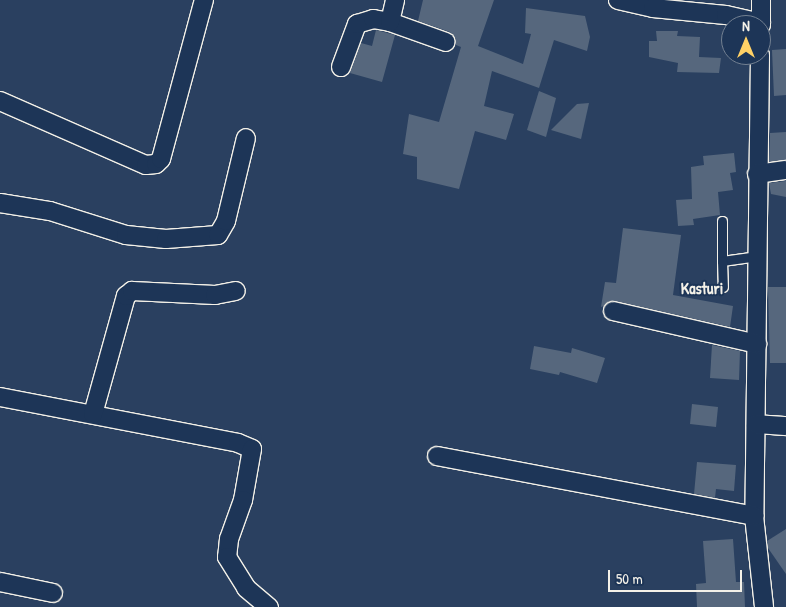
<!DOCTYPE html>
<style>
body{margin:0}
#map{position:relative;width:786px;height:607px;overflow:hidden;background:#2a4060;font-family:"Patrick Hand",sans-serif}
div>[style]{position:absolute}
.building>*{inset:0;background:#56677d}
.roads{filter:drop-shadow(1px 0 #f4f1e8) drop-shadow(-1px 0 #f4f1e8) drop-shadow(0 1px #f4f1e8) drop-shadow(0 -1px #f4f1e8)}
.lane>*{height:9px;margin:-4.5px;padding:0 4.5px;transform-origin:4.5px;border-radius:4.5px;background:#1d3557}
.street>*{height:18px;margin:-9px;padding:0 9px;transform-origin:9px;border-radius:9px;background:#1d3557}
span{translate:-50% -50%;white-space:nowrap;text-align:center;line-height:1.15;-webkit-text-stroke:4px #1d3557;paint-order:stroke}
.quarter-label{font-size:16px;color:#f4f1e8;font-weight:700}
.north{position:absolute;left:721px;top:15px;width:50px;height:50px;box-sizing:border-box;background:#1d3557;border:1px solid #738091;border-radius:50%;rotate:0deg;font-size:14px;font-weight:700;line-height:20px;text-align:center;color:#f4f1e8}
.north::after{content:'';display:block;margin:auto;width:18px;height:22px;background:#ffd166;clip-path:polygon(50% 0,100% 100%,50% 72%,0 100%)}
.scale{position:absolute;left:608px;top:570px;width:134px;height:22px;box-sizing:border-box;border:2px solid #f4f1e8;border-top:0;padding-left:6px;font-size:15px;line-height:18px;white-space:nowrap;color:#f4f1e8;-webkit-text-stroke:4px #1d3557;paint-order:stroke}
</style>
<div id="map">
<div class="building">
<i style="clip-path:polygon(423px 0,494px 0,478px 46px,523px 64px,531px 34px,525px 33px,526px 8px,585px 16px,590px 37px,587px 51px,554px 40px,539px 88px,492px 71px,484px 106px,514px 114px,506px 140px,475px 131px,459px 189px,417px 179px,417px 157px,403px 154px,409px 114px,439px 122px,461px 47px,456px 45px,450px 32px,418px 21px)"></i>
<i style="clip-path:polygon(376px 30px,395px 35px,382px 82px,350px 73px,361px 43px,372px 46px)"></i>
<i style="clip-path:polygon(656px 31px,678px 31px,677px 36px,700px 37px,699px 57px,721px 58px,719px 73px,677px 72px,678px 63px,649px 57px,649px 41px,657px 41px)"></i>
<i style="clip-path:polygon(786px 49px,786px 95px,774px 96px,772px 50px)"></i>
<i style="clip-path:polygon(539px 91px,556px 98px,546px 137px,527px 130px)"></i>
<i style="clip-path:polygon(589px 103px,581px 139px,551px 130px,577px 104px)"></i>
<i style="clip-path:polygon(786px 132px,786px 160px,769px 162px,770px 133px)"></i>
<i style="clip-path:polygon(734px 153px,736px 172px,730px 173px,733px 190px,718px 192px,720px 215px,693px 219px,694px 225px,678px 226px,676px 200px,692px 199px,691px 167px,704px 165px,703px 156px)"></i>
<i style="clip-path:polygon(786px 181px,786px 197px,771px 194px,769px 183px)"></i>
<i style="clip-path:polygon(623px 228px,681px 235px,673px 295px,733px 306px,730px 327px,615px 301px,601px 307px,605px 282px,616px 283px)"></i>
<i style="clip-path:polygon(768px 287px,786px 287px,786px 363px,770px 363px)"></i>
<i style="clip-path:polygon(712px 345px,740px 351px,739px 380px,710px 378px)"></i>
<i style="clip-path:polygon(534px 346px,571px 353px,572px 348px,605px 358px,597px 383px,560px 372px,559px 375px,530px 369px)"></i>
<i style="clip-path:polygon(692px 404px,718px 407px,716px 427px,690px 424px)"></i>
<i style="clip-path:polygon(697px 462px,736px 465px,734px 491px,716px 489px,715px 498px,694px 494px)"></i>
<i style="clip-path:polygon(786px 529px,786px 574px,768px 548px,767px 541px)"></i>
<i style="clip-path:polygon(733px 539px,736px 582px,744px 582px,745px 607px,697px 607px,696px 584px,706px 583px,703px 541px)"></i>
</div>
<div class="roads">
<div class="lane">
<i style="left:722px;top:221px;width:40px;rotate:90deg"></i>
<i style="left:722px;top:261px;width:36px;rotate:-8deg"></i>
<i style="left:722px;top:261px;width:26px;rotate:88deg"></i>
</div>
<div class="street">
<i style="left:618px;top:0;width:36px;rotate:13deg"></i>
<i style="left:653px;top:8px;width:73px;rotate:5.5deg"></i>
<i style="left:726px;top:15px;width:36px;rotate:13deg"></i>
<i style="left:390px;top:22px;width:59px;rotate:19.7deg"></i>
<i style="left:761px;top:25px;width:25px;rotate:-90deg"></i>
<i style="left:760px;top:55px;width:461px;rotate:90.7deg"></i>
<i style="left:754px;top:516px;width:92px;rotate:83.7deg"></i>
<i style="left:341px;top:67px;width:46px;rotate:-69.6deg"></i>
<i style="left:357px;top:24px;width:17px;rotate:-17deg"></i>
<i style="left:373px;top:19px;width:17px;rotate:10deg"></i>
<i style="left:390px;top:22px;width:23px;rotate:-77deg"></i>
<i style="left:0;top:101px;width:159px;rotate:23.7deg"></i>
<i style="left:146px;top:165px;width:10px;rotate:-6deg"></i>
<i style="left:156px;top:164px;width:7px;rotate:-45deg"></i>
<i style="left:161px;top:159px;width:165px;rotate:-74.9deg"></i>
<i style="left:757px;top:174px;width:29px;rotate:-8deg"></i>
<i style="left:0;top:203px;width:51px;rotate:9.1deg"></i>
<i style="left:50px;top:211px;width:80px;rotate:17.5deg"></i>
<i style="left:126px;top:235px;width:40px;rotate:5.7deg"></i>
<i style="left:166px;top:239px;width:52px;rotate:-4.4deg"></i>
<i style="left:218px;top:235px;width:16px;rotate:-60deg"></i>
<i style="left:226px;top:221px;width:85px;rotate:-76.5deg"></i>
<i style="left:613px;top:311px;width:148px;rotate:12.9deg"></i>
<i style="left:0;top:397px;width:242px;rotate:10.9deg"></i>
<i style="left:238px;top:443px;width:15px;rotate:23deg"></i>
<i style="left:252px;top:449px;width:52px;rotate:100deg"></i>
<i style="left:243px;top:500px;width:41px;rotate:109.7deg"></i>
<i style="left:229px;top:539px;width:18px;rotate:96deg"></i>
<i style="left:227px;top:557px;width:36px;rotate:58deg"></i>
<i style="left:246px;top:588px;width:30px;rotate:40deg"></i>
<i style="left:93px;top:414px;width:123px;rotate:-74.4deg"></i>
<i style="left:126px;top:296px;width:8px;rotate:-40deg"></i>
<i style="left:132px;top:291px;width:83px;rotate:2.8deg"></i>
<i style="left:215px;top:295px;width:21px;rotate:-11deg"></i>
<i style="left:756px;top:424px;width:30px;rotate:4deg"></i>
<i style="left:437px;top:456px;width:323px;rotate:10.7deg"></i>
<i style="left:0;top:582px;width:54px;rotate:11.7deg"></i>
</div>
</div>
<div class="quarter-label">
<span style="left:702px;top:288px">Kasturi</span>
</div>
<div class="north">N</div>
<div class="scale">50 m</div>
</div>
